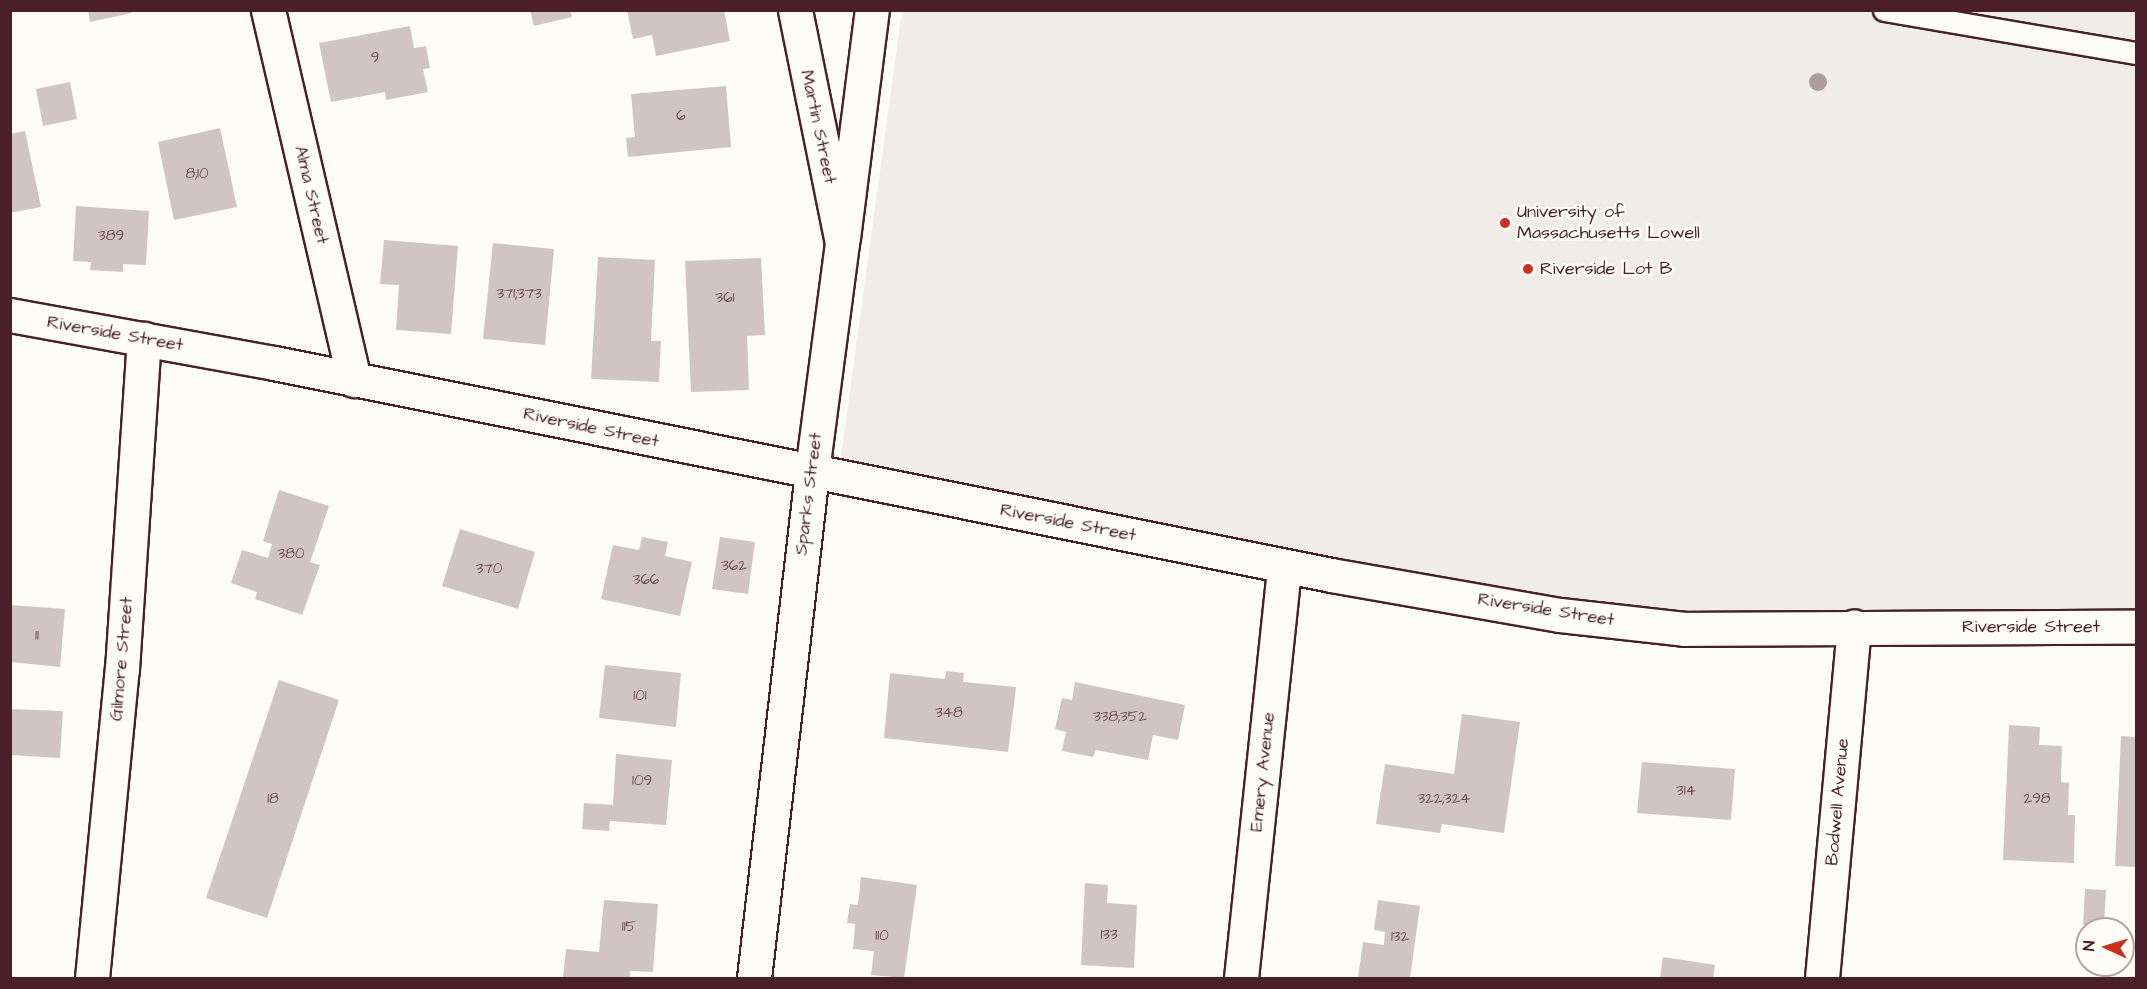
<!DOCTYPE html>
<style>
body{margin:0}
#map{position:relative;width:2147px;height:989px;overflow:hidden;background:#fdfcf7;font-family:"Architects Daughter",sans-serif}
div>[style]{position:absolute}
.built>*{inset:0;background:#f0ece8}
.building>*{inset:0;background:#d0c5c4}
.roads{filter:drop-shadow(2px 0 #4a1f2b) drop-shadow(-2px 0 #4a1f2b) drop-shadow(0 2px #4a1f2b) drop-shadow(0 -2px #4a1f2b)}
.service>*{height:21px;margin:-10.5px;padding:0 10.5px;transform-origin:10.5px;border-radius:10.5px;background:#fdfcf7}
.minor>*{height:33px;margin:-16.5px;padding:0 16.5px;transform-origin:16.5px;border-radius:16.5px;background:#fdfcf7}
.tertiary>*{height:33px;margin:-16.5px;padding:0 16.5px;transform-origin:16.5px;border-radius:16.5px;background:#fdfcf7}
.secondary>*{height:33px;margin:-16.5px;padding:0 16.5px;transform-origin:16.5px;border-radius:16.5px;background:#fdfcf7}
.trees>*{width:18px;height:18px;margin:-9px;border-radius:50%;background:#af9c9f}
.dots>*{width:16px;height:16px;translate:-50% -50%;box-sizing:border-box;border:3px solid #fdfcf7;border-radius:50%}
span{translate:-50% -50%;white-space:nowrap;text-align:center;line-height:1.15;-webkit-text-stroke:5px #fdfcf7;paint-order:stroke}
.number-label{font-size:15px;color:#6c4851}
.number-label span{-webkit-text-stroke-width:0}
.street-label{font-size:18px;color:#4a1f2b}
.poi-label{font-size:18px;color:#4a1f2b}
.left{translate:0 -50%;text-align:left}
.frame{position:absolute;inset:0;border:12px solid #4a1f2b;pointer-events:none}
.north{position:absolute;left:2075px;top:917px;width:60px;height:60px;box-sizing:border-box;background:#fdfcf7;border:2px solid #b5a4a5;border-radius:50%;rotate:274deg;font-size:16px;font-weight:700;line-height:24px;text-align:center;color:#4a1f2b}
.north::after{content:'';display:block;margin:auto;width:21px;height:27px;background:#c8321e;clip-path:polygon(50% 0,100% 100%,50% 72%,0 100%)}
</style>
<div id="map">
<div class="built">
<i style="clip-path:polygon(902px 11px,2136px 11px,2136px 616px,1729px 622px,1612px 609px,1120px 520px,841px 457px)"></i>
</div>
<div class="building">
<i style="clip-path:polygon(88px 10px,131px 10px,132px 13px,90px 22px)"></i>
<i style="clip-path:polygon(530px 10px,570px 10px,572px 17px,534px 26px)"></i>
<i style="clip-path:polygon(627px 10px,724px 10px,730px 41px,656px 56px,652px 35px,633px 39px)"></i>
<i style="clip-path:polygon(410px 26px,414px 48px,426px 46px,430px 68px,423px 69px,428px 92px,386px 100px,385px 92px,331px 102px,319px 43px)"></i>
<i style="clip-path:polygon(70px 82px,77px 119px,43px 126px,36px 89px)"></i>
<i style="clip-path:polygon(726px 86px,731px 147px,628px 157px,626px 138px,635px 137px,631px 94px)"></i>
<i style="clip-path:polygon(220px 128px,237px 207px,174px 220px,158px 142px)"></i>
<i style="clip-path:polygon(25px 131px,41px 207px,10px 213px,10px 134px)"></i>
<i style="clip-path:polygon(76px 206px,149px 211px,146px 265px,123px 264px,123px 272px,90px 270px,91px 262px,73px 261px)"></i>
<i style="clip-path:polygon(384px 240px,458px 246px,451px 334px,396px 330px,399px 285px,380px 284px)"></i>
<i style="clip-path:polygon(493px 243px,554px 249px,545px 345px,483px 339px)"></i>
<i style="clip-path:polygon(598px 257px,655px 260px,651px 341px,661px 341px,659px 382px,591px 379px)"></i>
<i style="clip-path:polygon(761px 258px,765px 335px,747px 336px,749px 390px,691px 392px,685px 261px)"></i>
<i style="clip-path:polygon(279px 490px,329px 506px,310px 562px,320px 565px,302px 615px,255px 599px,257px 592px,231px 583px,242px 550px,268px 558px,272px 544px,263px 541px)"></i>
<i style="clip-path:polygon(460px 529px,535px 552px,518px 609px,442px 586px)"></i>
<i style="clip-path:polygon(642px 537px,668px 542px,665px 556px,692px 562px,680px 616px,601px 599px,613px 545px,639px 550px)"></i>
<i style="clip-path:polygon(720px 537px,755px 542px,748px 594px,712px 589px)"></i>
<i style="clip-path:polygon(10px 605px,65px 609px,60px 667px,10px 662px)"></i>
<i style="clip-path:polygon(605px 665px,681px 673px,676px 727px,599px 718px)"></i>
<i style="clip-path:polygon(946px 671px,964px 673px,963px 682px,1016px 687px,1008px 752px,884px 738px,890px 673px,945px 679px)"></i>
<i style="clip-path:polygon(279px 680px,339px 700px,267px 918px,206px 898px)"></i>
<i style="clip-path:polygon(1075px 682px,1185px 705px,1178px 740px,1153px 735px,1148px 760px,1096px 750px,1093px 757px,1062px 751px,1066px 732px,1055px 729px,1062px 698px,1072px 700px)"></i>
<i style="clip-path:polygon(10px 709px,63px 711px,60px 758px,10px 755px)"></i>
<i style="clip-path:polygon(1462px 714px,1520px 722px,1504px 833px,1442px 824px,1440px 833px,1376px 824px,1385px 764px,1454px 774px)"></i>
<i style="clip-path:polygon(2009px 725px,2040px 727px,2039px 745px,2062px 746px,2061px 782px,2069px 783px,2068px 815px,2075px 815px,2074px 863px,2003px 860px)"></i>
<i style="clip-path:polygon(2121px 736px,2136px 737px,2136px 867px,2115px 866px)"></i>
<i style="clip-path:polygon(616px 754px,672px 760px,666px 825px,610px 821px,609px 831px,582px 829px,584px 803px,613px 805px)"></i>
<i style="clip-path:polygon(1642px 762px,1735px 769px,1731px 820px,1637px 813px)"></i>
<i style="clip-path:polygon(861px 877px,917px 885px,904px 978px,871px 975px,874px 951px,853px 949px,855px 924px,847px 923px,850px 904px,858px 905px)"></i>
<i style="clip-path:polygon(1085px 883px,1108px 885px,1107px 903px,1137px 905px,1134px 968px,1081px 965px)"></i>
<i style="clip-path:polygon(2085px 889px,2106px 890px,2104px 926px,2083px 925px)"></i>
<i style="clip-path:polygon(604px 900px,658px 904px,653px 972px,630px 971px,630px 978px,563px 978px,566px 949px,599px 952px)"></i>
<i style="clip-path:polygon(1378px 900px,1420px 906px,1410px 978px,1358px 978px,1363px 942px,1384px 945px,1385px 932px,1374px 930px)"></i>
<i style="clip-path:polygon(1663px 957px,1715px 965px,1713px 978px,1660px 978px)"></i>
</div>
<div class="roads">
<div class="service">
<i style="left:1884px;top:10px;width:256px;rotate:9.7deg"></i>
</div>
<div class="minor">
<i style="left:268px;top:10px;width:380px;rotate:76.9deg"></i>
<i style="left:843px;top:238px;width:230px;rotate:-82.8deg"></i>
<i style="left:92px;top:978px;width:310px;rotate:-84.5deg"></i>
<i style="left:122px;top:669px;width:331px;rotate:-86.2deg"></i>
<i style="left:754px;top:978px;width:509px;rotate:-83.46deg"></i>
<i style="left:1241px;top:978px;width:414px;rotate:-84deg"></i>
<i style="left:1822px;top:978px;width:353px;rotate:-84.8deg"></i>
</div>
<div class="tertiary">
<i style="left:795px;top:10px;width:238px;rotate:78.6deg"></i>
<i style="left:842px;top:243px;width:231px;rotate:97.5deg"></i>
</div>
<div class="secondary">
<i style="left:10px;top:315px;width:268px;rotate:10.3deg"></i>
<i style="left:274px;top:363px;width:1078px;rotate:11.34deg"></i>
<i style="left:1331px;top:575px;width:232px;rotate:9.9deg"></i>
<i style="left:1560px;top:615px;width:125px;rotate:6.4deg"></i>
<i style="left:1684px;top:629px;width:452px;rotate:-0.3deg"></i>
</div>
</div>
<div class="trees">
<i style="left:1818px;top:82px"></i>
</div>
<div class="dots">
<i style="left:1505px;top:223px;background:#c8321e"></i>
<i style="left:1528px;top:269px;background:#c8321e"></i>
</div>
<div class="number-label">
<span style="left:375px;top:58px">9</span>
<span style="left:681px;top:116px">6</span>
<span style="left:197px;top:174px">8;10</span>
<span style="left:111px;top:236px">389</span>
<span style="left:519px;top:294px">371;373</span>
<span style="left:725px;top:298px">361</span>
<span style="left:291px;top:554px">380</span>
<span style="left:734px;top:566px">362</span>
<span style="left:489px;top:569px">370</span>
<span style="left:646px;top:580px">366</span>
<span style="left:37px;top:636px">11</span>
<span style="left:640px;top:696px">101</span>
<span style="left:949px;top:713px">348</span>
<span style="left:1120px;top:717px">338;352</span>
<span style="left:642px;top:781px">109</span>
<span style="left:1686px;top:791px">314</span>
<span style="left:273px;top:799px">18</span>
<span style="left:1444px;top:799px">322;324</span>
<span style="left:2037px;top:799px">298</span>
<span style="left:629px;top:927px">115</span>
<span style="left:1109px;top:935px">133</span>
<span style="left:882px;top:936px">110</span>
<span style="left:1400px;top:937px">132</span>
</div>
<div class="street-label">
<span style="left:818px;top:127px;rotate:78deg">Martin Street</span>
<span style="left:311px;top:195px;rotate:77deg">Alma Street</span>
<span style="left:115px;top:334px;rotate:10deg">Riverside Street</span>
<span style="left:591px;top:428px;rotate:12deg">Riverside Street</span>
<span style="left:809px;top:494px;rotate:-83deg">Sparks Street</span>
<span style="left:1068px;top:523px;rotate:11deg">Riverside Street</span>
<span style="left:1546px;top:610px;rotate:9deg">Riverside Street</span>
<span style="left:2031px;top:627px">Riverside Street</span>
<span style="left:122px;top:659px;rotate:-85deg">Gilmore Street</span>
<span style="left:1263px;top:772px;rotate:-84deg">Emery Avenue</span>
<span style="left:1838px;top:802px;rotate:-85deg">Bodwell Avenue</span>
</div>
<div class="poi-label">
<span class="left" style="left:1517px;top:223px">University of<br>Massachusetts Lowell</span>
<span class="left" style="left:1540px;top:269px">Riverside Lot B</span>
</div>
<div class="frame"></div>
<div class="north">N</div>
</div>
